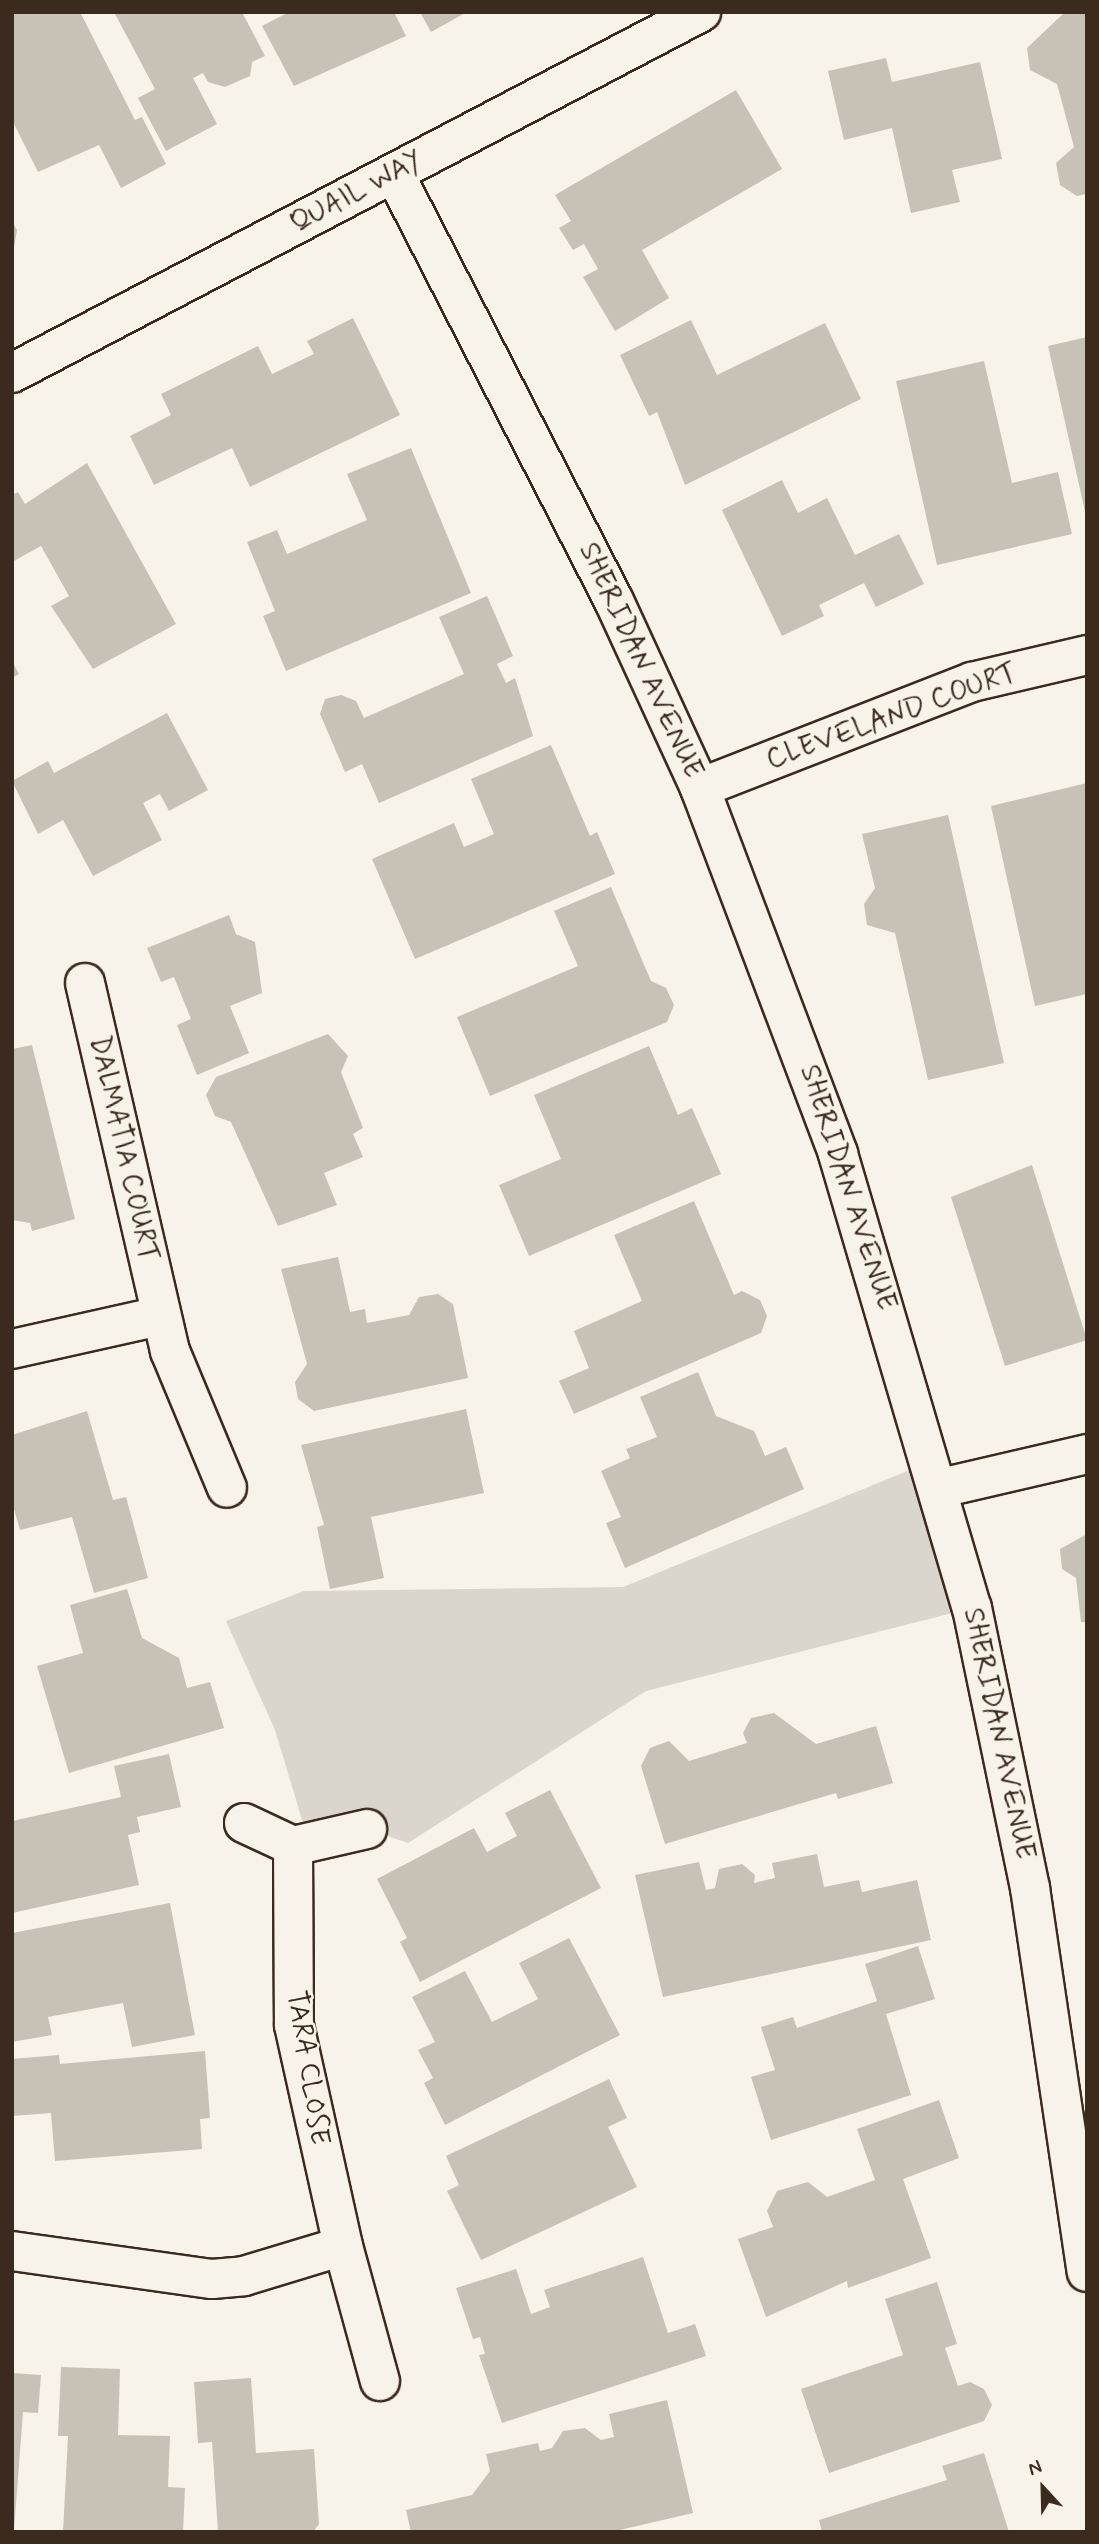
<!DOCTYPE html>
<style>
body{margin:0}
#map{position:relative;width:1099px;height:2544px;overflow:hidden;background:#f7f3e8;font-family:Mynerve,sans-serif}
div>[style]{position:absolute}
.green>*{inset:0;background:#dbd6cb}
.building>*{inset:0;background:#c8c1b6}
.roads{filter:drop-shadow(2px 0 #3b2a1e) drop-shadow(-2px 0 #3b2a1e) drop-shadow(0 2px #3b2a1e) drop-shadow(0 -2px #3b2a1e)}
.minor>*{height:38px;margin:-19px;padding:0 19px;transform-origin:19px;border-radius:19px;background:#f7f3e8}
span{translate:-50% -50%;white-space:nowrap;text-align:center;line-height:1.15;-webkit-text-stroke:5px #f7f3e8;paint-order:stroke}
.street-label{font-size:28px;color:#3b2a1e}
.frame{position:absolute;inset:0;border:14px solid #3b2a1e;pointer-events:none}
.north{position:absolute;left:1008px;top:2453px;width:70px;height:70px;-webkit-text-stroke:5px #f7f3e8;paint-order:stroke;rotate:338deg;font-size:19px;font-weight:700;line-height:28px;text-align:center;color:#3b2a1e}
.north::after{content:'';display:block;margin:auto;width:24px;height:32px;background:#3b2a1e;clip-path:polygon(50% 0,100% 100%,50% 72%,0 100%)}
</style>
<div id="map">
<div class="green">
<i style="clip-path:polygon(932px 1461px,972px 1608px,646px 1691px,408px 1843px,367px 1829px,309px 1843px,275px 1730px,226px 1621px,304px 1591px,623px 1587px)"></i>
</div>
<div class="building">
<i style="clip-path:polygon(12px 12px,80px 12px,135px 120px,142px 117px,166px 164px,121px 188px,99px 145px,38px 172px,12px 120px)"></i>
<i style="clip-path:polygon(114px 12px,242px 12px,265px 56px,252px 62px,250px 76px,225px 87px,208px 82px,203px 73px,193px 78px,217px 124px,166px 151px,138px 98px,155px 89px)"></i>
<i style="clip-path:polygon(289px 12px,394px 12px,406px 36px,294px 86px,262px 26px)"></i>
<i style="clip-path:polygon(420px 12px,467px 12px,431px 32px)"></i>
<i style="clip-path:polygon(1065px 12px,1087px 12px,1087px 194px,1077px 196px,1060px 185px,1056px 163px,1074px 147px,1057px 84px,1030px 70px,1027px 48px)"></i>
<i style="clip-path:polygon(886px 58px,892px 82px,980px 62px,1002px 159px,952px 170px,960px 202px,911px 213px,892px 128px,844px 140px,828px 71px)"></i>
<i style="clip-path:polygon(736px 90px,782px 169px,642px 250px,669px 298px,615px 331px,583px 277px,598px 269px,584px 244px,573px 250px,559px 228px,571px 221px,555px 195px)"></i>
<i style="clip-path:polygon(12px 221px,17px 230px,14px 248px,12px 248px)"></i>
<i style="clip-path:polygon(353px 318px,400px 415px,250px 487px,232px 448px,154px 485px,130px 436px,171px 415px,161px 394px,258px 346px,272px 374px,314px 354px,307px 341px)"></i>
<i style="clip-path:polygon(691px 320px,717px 375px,825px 323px,861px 399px,685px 485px,657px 412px,649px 416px,620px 355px)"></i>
<i style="clip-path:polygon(1087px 337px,1087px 516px,1086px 516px,1048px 346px)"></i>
<i style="clip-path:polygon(984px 361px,1012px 483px,1058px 472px,1072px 534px,937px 565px,896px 381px)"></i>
<i style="clip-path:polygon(411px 448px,471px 593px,286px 671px,263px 616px,275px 611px,247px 542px,277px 530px,287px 554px,367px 520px,347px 474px)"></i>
<i style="clip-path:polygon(87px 463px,176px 624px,93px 669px,51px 606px,69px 596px,41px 546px,12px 562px,12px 495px,18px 492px,25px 504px)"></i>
<i style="clip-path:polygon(782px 480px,798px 513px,827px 498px,855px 555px,899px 534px,924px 584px,876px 607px,864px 583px,819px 605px,824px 616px,782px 636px,722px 510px)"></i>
<i style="clip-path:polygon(487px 596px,513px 656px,497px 664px,506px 683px,515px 678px,533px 736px,379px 803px,362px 764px,345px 772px,320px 714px,325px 699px,341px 695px,356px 701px,364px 718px,464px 674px,439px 617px)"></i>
<i style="clip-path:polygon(12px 661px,19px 674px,12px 678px)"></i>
<i style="clip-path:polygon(167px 713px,208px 790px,169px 811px,160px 794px,143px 803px,162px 840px,93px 876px,63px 820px,38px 834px,12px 781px,48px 761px,54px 773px)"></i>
<i style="clip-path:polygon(551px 745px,590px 836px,597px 832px,615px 874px,415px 959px,372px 859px,454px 823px,464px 847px,494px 834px,471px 779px)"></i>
<i style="clip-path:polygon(1087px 783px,1087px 994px,1035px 1006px,991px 806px)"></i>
<i style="clip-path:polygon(948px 815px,1004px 1063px,928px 1080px,895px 933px,867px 925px,864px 904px,875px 888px,862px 834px)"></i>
<i style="clip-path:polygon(611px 887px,651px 981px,666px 988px,674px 1005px,667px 1022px,490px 1096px,457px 1017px,578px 966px,554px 911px)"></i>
<i style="clip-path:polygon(229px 915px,236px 934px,255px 942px,262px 993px,230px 1006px,249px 1053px,197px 1075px,177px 1025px,191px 1019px,174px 977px,161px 982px,147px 948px)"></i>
<i style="clip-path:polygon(328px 1034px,348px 1056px,341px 1072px,363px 1128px,353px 1134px,363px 1157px,324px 1173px,337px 1205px,278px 1226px,231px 1122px,215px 1116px,206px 1095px,216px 1077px)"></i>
<i style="clip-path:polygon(32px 1045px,75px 1219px,32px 1231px,30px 1223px,12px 1220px,12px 1049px)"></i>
<i style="clip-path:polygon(649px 1046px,678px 1115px,692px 1108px,721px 1174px,529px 1256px,499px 1185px,561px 1159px,534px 1095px)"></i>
<i style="clip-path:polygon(1032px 1165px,1087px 1340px,1005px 1366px,951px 1197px)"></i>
<i style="clip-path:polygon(694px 1201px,734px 1295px,742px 1291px,760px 1300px,767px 1316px,761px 1333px,574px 1414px,559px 1381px,589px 1368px,574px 1331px,642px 1301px,614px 1235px)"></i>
<i style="clip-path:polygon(338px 1257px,350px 1312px,365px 1309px,367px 1323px,409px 1315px,419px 1297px,438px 1294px,453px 1304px,468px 1378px,314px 1411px,298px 1399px,295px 1382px,307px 1364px,281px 1269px)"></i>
<i style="clip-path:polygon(698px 1372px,716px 1416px,754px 1431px,765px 1456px,786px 1447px,804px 1489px,625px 1568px,606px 1523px,621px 1517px,601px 1471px,630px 1458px,626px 1449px,657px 1437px,640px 1397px)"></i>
<i style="clip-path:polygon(466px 1409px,484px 1493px,371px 1517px,384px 1578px,330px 1589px,317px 1527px,324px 1525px,301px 1445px)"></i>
<i style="clip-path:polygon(87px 1411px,113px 1500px,126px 1497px,148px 1578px,94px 1593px,72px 1517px,20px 1530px,12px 1502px,12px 1435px)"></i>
<i style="clip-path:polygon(1087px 1534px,1087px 1622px,1081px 1622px,1076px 1578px,1062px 1569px,1060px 1549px)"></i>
<i style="clip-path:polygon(127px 1589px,142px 1638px,179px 1658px,187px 1688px,210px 1682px,224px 1728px,69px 1773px,37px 1666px,83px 1653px,70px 1605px)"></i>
<i style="clip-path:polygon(774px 1713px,816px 1744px,876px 1726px,893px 1783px,838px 1799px,836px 1793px,665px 1844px,641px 1766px,650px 1748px,669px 1741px,689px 1761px,747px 1743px,743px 1733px,751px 1718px)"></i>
<i style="clip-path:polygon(169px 1754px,181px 1807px,137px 1817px,140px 1832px,128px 1835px,139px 1885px,12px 1913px,12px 1821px,121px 1797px,114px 1766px)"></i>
<i style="clip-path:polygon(550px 1790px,601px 1888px,420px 1982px,400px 1942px,407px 1938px,377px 1879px,474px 1828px,487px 1852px,517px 1836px,505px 1813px)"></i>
<i style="clip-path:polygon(817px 1854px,824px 1887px,859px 1880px,862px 1892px,917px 1880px,931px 1940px,663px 1997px,635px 1875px,699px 1862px,706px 1890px,715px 1888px,719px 1869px,742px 1864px,755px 1875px,754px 1883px,775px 1878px,772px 1863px)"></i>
<i style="clip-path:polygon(170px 1903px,195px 2035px,132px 2047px,123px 2003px,48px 2017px,52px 2035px,12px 2042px,12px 1933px)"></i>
<i style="clip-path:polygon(569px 1938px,620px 2035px,445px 2125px,424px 2083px,433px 2078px,418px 2050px,435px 2042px,412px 1997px,465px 1971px,492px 2022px,538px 1999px,519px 1963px)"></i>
<i style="clip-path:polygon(918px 1946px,935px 1999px,886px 2014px,911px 2095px,771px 2140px,751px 2077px,775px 2070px,761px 2027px,793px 2017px,797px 2028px,877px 2001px,865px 1964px)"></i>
<i style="clip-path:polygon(205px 2051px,210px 2118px,200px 2119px,202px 2149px,55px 2161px,51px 2113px,12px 2116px,12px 2059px,59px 2055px,60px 2064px)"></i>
<i style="clip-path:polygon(609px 2079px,627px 2118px,608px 2127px,637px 2187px,481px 2260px,447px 2191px,459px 2185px,446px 2156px)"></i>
<i style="clip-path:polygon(939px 2100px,959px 2158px,903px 2179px,931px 2258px,848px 2288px,847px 2281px,766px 2317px,738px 2239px,773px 2227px,767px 2211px,777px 2191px,808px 2182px,827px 2197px,875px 2180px,857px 2129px)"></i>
<i style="clip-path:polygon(643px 2257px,668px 2333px,695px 2324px,706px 2356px,502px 2423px,479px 2355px,485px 2354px,480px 2337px,473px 2339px,456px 2288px,516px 2269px,531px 2314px,550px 2307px,544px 2290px)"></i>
<i style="clip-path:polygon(937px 2282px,957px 2344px,945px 2348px,958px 2386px,970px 2382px,984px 2389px,992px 2405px,984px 2421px,829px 2473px,801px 2389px,903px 2355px,885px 2299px)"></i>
<i style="clip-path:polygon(61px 2367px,120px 2369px,118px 2435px,170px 2436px,168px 2487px,185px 2488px,183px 2532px,63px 2532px,68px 2436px,58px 2436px)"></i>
<i style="clip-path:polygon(12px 2373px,41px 2375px,38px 2413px,23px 2412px,14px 2530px)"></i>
<i style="clip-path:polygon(251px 2378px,256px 2453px,314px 2449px,319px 2524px,313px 2532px,218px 2532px,212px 2442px,198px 2443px,194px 2382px)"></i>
<i style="clip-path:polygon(667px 2400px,693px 2513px,611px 2532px,411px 2532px,406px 2510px,472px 2495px,490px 2471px,486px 2454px,538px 2443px,540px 2451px,552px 2448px,563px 2431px,585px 2428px,601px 2440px,614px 2437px,609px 2414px)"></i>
<i style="clip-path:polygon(984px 2453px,1009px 2532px,822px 2532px,819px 2520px,947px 2480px,942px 2466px)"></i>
</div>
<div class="roads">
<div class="minor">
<i style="left:394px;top:173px;width:481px;rotate:62.8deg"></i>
<i style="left:614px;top:601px;width:206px;rotate:65.3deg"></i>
<i style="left:700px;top:788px;width:391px;rotate:69.3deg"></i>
<i style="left:838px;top:1154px;width:473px;rotate:73.6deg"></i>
<i style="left:972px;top:1608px;width:286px;rotate:78.3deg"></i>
<i style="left:1030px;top:1888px;width:388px;rotate:81.6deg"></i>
<i style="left:12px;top:373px;width:778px;rotate:-27.65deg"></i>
<i style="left:700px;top:788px;width:292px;rotate:-21.3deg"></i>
<i style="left:972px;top:682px;width:118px;rotate:-13.2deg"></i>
<i style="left:85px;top:983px;width:378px;rotate:77deg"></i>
<i style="left:170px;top:1351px;width:148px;rotate:67.4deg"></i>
<i style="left:12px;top:1349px;width:152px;rotate:-12.6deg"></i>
<i style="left:941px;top:1488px;width:150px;rotate:-13.1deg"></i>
<i style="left:244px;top:1823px;width:54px;rotate:25.1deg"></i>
<i style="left:293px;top:1846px;width:179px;rotate:89.7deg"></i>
<i style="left:294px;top:2025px;width:226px;rotate:77.5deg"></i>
<i style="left:343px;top:2246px;width:140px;rotate:74.7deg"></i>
<i style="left:293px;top:1846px;width:76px;rotate:-12.9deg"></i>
<i style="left:12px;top:2251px;width:202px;rotate:8deg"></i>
<i style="left:212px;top:2279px;width:32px;rotate:-5deg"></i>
<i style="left:244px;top:2276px;width:103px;rotate:-16.9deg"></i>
</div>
</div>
<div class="street-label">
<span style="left:357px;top:193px;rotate:-28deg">QUAIL WAY</span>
<span style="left:640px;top:661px;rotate:65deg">SHERIDAN AVENUE</span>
<span style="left:892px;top:717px;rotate:-20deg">CLEVELAND COURT</span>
<span style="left:123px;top:1149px;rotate:77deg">DALMATIA COURT</span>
<span style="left:847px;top:1188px;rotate:72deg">SHERIDAN AVENUE</span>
<span style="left:998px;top:1734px;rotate:78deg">SHERIDAN AVENUE</span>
<span style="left:307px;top:2068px;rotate:81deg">TARA CLOSE</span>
</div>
<div class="frame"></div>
<div class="north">N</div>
</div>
